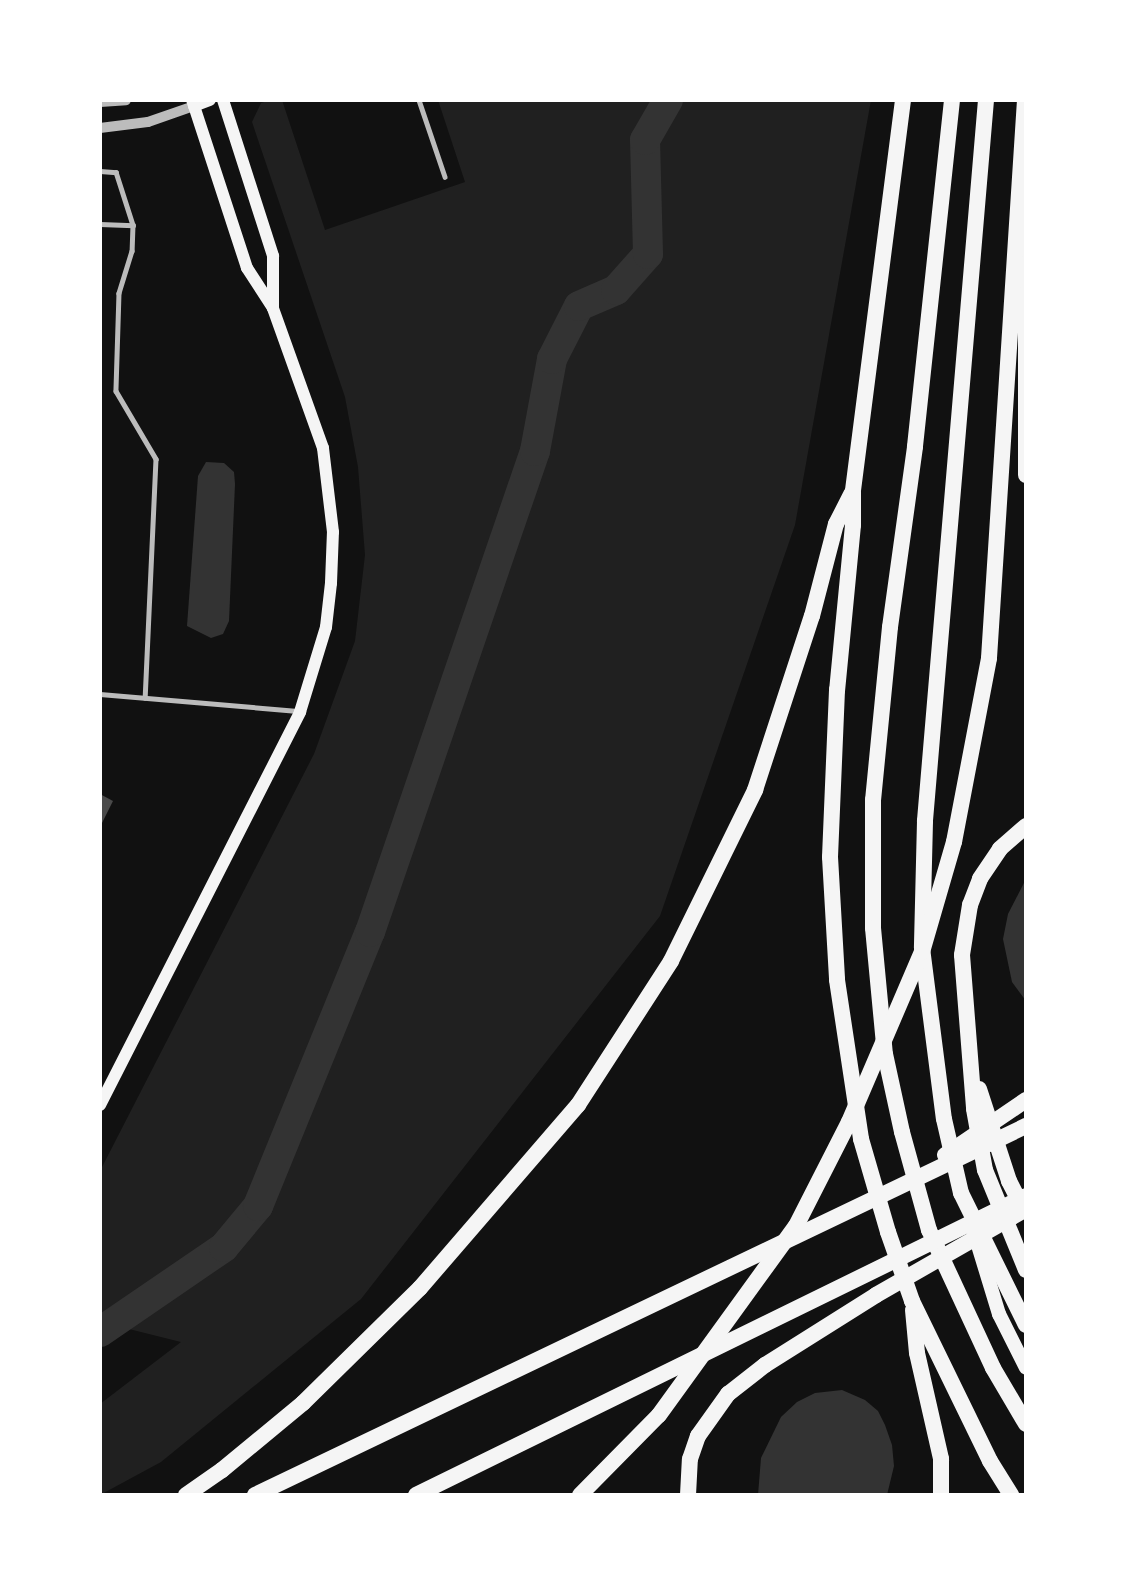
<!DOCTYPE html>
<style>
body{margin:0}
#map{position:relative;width:1126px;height:1595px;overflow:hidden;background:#111;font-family:Raleway,sans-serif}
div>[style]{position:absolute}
.green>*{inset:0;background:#202020}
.water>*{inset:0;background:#333}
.river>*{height:30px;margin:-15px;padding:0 15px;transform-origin:15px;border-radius:15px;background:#333}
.building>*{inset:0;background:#4a4a4a}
.service>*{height:4.5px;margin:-2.25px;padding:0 2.25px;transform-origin:2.25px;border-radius:2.25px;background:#bcbcbc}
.tertiary>*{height:10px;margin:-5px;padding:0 5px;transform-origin:5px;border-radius:5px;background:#bcbcbc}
.secondary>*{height:12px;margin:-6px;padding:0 6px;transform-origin:6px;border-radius:6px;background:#f5f5f5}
.trunk>*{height:14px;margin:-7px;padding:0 7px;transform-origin:7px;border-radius:7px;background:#f5f5f5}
.motorway>*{height:16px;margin:-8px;padding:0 8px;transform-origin:8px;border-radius:8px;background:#f5f5f5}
span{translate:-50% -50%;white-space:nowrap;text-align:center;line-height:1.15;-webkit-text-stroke:7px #fff;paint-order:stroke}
.frame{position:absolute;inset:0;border:102px solid #fff;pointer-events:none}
</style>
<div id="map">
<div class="green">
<i style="clip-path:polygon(evenodd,271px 100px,282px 100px,325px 230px,465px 182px,438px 100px,871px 100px,795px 525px,660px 916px,361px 1299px,161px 1462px,100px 1495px,100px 1404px,181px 1342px,129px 1329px,100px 1335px,100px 1171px,314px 754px,355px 641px,365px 555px,358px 467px,345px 397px,252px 122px,261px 103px,271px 100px,465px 644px,471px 663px,257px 1213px,448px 683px,465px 644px)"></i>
</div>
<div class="water">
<i style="clip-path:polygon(206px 462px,224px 463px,234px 472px,235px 484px,229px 621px,223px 634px,211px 638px,187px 626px,198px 476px)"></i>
<i style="clip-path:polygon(1026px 879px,1026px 1001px,1012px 982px,1003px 939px,1008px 914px)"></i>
<i style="clip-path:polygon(842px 1390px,865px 1400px,878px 1411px,885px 1425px,892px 1445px,894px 1466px,887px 1495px,758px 1495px,761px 1458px,781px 1417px,797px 1402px,815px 1393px)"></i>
</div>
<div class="river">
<i style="left:100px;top:1332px;width:150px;rotate:-34.4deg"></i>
<i style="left:224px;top:1247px;width:53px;rotate:-50.3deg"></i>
<i style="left:258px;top:1206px;width:296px;rotate:-67.8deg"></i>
<i style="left:370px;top:932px;width:509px;rotate:-71.07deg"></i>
<i style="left:535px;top:451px;width:94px;rotate:-79.5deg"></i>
<i style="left:552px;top:359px;width:59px;rotate:-63deg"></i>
<i style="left:579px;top:306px;width:40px;rotate:-23.4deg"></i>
<i style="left:616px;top:290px;width:48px;rotate:-48.4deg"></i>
<i style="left:648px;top:254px;width:114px;rotate:-91.5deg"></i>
<i style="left:645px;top:140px;width:46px;rotate:-60.1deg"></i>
</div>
<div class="building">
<i style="clip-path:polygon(100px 794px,113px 801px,100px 827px)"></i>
</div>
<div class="service">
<i style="left:419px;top:100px;width:81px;rotate:71.3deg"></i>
<i style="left:100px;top:171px;width:16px;rotate:4deg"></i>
<i style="left:116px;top:172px;width:56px;rotate:72.2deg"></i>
<i style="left:133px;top:225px;width:26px;rotate:92deg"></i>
<i style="left:132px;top:251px;width:44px;rotate:107.2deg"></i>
<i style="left:119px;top:293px;width:98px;rotate:91.8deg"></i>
<i style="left:116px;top:391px;width:79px;rotate:59.5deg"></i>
<i style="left:156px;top:459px;width:239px;rotate:92.6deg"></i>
<i style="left:100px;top:224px;width:33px;rotate:2deg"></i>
<i style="left:100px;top:694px;width:201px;rotate:4.9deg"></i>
</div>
<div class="tertiary">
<i style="left:100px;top:102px;width:26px;rotate:-4deg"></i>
<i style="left:100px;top:128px;width:48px;rotate:-7.1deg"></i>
<i style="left:148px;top:122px;width:49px;rotate:-19.2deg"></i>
</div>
<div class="secondary">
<i style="left:223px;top:100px;width:164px;rotate:72.2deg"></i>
<i style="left:273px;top:256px;width:52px;rotate:90deg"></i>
<i style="left:194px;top:106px;width:17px;rotate:-21deg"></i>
<i style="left:100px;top:1105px;width:441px;rotate:-63deg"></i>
<i style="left:300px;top:712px;width:89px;rotate:-73deg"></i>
<i style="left:326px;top:627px;width:44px;rotate:-83.5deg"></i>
<i style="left:331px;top:583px;width:51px;rotate:-87.8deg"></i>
<i style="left:333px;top:532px;width:85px;rotate:-96.8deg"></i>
<i style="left:323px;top:448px;width:149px;rotate:-109.7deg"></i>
<i style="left:273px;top:308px;width:48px;rotate:-123deg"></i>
<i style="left:247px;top:268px;width:177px;rotate:-108.1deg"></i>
</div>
<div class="trunk">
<i style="left:973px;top:1229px;width:89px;rotate:73deg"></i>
<i style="left:999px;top:1314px;width:60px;rotate:63.4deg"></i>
</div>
<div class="motorway">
<i style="left:903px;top:100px;width:395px;rotate:97.3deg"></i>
<i style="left:853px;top:492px;width:33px;rotate:90deg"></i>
<i style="left:853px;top:525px;width:166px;rotate:95.5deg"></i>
<i style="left:837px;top:690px;width:167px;rotate:92.4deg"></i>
<i style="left:830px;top:857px;width:123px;rotate:86.7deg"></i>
<i style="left:837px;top:980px;width:161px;rotate:81.4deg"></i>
<i style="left:861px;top:1139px;width:97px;rotate:73.8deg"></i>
<i style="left:888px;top:1232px;width:73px;rotate:70.8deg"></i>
<i style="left:912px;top:1301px;width:178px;rotate:64deg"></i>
<i style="left:990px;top:1461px;width:40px;rotate:58deg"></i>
<i style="left:952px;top:100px;width:349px;rotate:96.1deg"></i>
<i style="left:915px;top:447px;width:182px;rotate:97.9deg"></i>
<i style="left:890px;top:627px;width:174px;rotate:95.6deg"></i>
<i style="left:873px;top:800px;width:128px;rotate:90deg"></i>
<i style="left:873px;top:928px;width:127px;rotate:84.6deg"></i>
<i style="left:885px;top:1054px;width:80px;rotate:77.7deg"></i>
<i style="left:902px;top:1132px;width:102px;rotate:74.6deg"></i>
<i style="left:929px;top:1230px;width:152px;rotate:65.1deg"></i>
<i style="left:993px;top:1368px;width:65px;rotate:59.5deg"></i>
<i style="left:986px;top:100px;width:724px;rotate:94.84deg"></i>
<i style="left:925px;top:821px;width:127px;rotate:91.4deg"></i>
<i style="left:922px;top:948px;width:172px;rotate:82.7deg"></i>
<i style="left:944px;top:1119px;width:76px;rotate:77.1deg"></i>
<i style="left:961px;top:1193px;width:147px;rotate:63.8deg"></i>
<i style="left:1026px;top:246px;width:229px;rotate:90deg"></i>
<i style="left:1026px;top:826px;width:35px;rotate:139deg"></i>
<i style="left:1000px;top:849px;width:36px;rotate:124deg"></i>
<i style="left:980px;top:879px;width:28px;rotate:111deg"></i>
<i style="left:970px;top:905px;width:51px;rotate:99.1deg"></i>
<i style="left:962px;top:955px;width:154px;rotate:85.5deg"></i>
<i style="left:974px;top:1109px;width:62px;rotate:79.8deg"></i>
<i style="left:985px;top:1170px;width:108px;rotate:67.7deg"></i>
<i style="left:979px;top:1089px;width:97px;rotate:71.9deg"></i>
<i style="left:1009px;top:1181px;width:30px;rotate:63deg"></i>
<i style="left:945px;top:1155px;width:98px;rotate:-34.2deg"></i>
<i style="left:913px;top:1310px;width:43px;rotate:84.7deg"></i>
<i style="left:917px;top:1353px;width:109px;rotate:77.2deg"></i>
<i style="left:941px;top:1459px;width:36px;rotate:90deg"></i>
<i style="left:186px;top:1495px;width:44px;rotate:-34.8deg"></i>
<i style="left:222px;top:1470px;width:105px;rotate:-39.6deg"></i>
<i style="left:303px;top:1403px;width:164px;rotate:-44.5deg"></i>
<i style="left:420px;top:1288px;width:242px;rotate:-49.2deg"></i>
<i style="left:578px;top:1105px;width:171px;rotate:-57.1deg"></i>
<i style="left:671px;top:961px;width:191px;rotate:-63.8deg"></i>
<i style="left:755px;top:790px;width:183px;rotate:-71.9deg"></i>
<i style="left:812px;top:616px;width:95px;rotate:-75.4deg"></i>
<i style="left:836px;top:524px;width:34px;rotate:-63deg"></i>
<i style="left:255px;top:1495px;width:855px;rotate:-25.58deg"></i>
<i style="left:416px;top:1495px;width:679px;rotate:-26.11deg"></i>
<i style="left:580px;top:1495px;width:112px;rotate:-45.4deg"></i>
<i style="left:659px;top:1415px;width:233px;rotate:-54.1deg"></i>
<i style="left:796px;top:1226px;width:117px;rotate:-63deg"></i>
<i style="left:849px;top:1122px;width:185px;rotate:-66.8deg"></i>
<i style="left:922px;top:952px;width:115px;rotate:-73.8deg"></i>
<i style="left:954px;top:842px;width:187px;rotate:-79.2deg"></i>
<i style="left:989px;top:658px;width:559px;rotate:-86.31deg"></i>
<i style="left:688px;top:1495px;width:36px;rotate:-87deg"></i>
<i style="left:690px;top:1459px;width:24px;rotate:-71deg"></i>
<i style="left:698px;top:1436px;width:52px;rotate:-54.5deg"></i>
<i style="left:728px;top:1394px;width:47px;rotate:-38.1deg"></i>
<i style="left:765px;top:1365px;width:131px;rotate:-32.2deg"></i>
<i style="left:876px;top:1295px;width:173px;rotate:-29.8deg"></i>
</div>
<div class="frame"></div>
</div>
